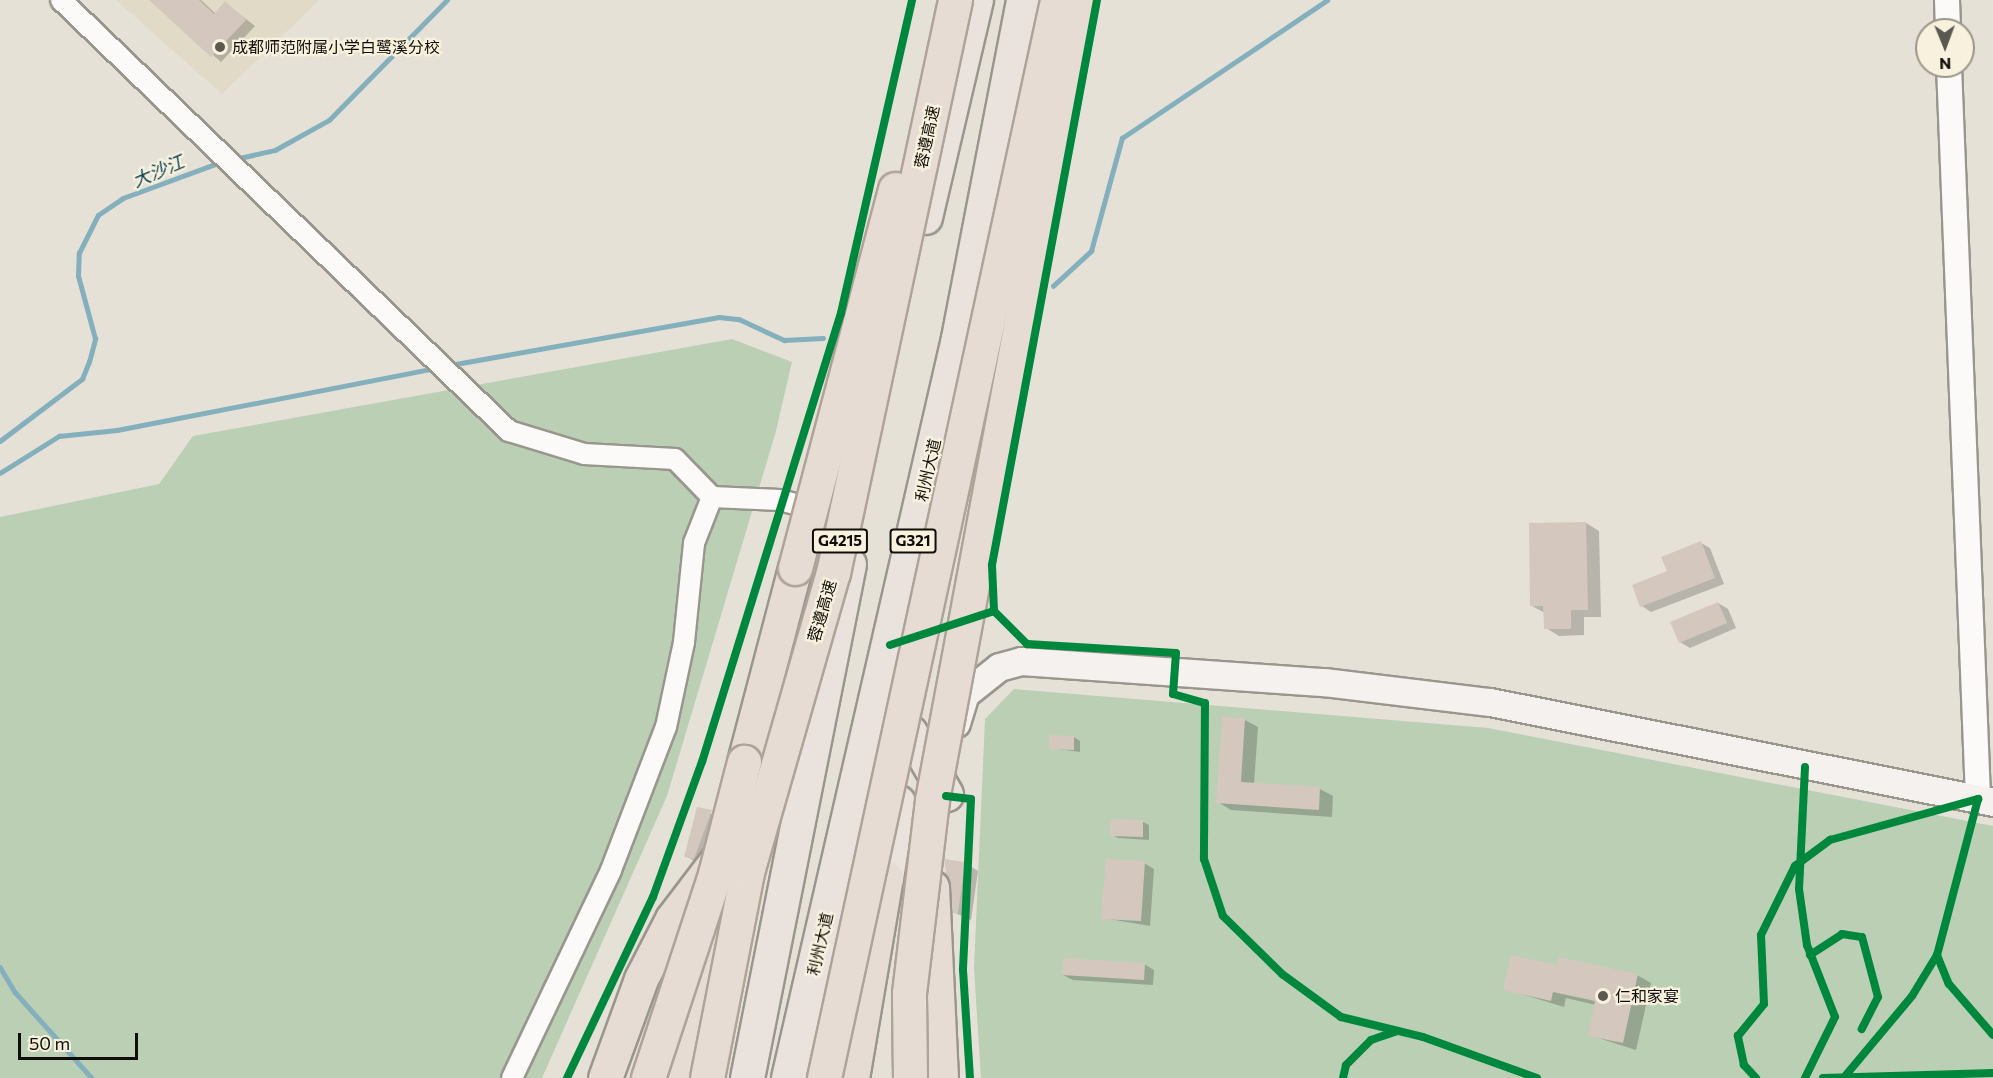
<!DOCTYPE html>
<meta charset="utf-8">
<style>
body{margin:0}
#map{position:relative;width:1993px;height:1078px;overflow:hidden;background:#e5e1d7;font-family:Commissioner,"Noto Sans SC",sans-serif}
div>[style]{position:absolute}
.built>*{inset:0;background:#e1dac7}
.green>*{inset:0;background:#bbcfb4}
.shadow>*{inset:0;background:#0003}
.stream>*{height:4.5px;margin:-2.25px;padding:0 2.25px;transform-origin:2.25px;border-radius:2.25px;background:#84afbc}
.building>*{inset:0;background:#d4c8be}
.roads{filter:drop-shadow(2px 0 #99968e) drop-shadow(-2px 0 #99968e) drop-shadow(0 2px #99968e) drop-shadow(0 -2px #99968e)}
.minor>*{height:20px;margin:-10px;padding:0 10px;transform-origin:10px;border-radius:10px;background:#fbfaf9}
.tertiary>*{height:24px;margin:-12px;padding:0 12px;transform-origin:12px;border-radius:12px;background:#fbfaf9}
.secondary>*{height:27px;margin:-13.5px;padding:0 13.5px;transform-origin:13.5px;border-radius:13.5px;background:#f4f1ee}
.trunk>*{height:33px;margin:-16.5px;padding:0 16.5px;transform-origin:16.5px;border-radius:16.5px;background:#eae2dc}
.motorway>*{height:33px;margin:-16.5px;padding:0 16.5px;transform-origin:16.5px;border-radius:16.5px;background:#e6dcd4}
.bridges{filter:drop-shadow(2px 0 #afa398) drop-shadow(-2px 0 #afa398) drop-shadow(0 2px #afa398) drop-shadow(0 -2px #afa398)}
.motorway-bridge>*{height:33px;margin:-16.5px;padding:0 16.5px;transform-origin:16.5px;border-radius:16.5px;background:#e6dcd4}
.cycleway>*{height:8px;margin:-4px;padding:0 4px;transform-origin:4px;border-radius:4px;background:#00873e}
.dots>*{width:16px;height:16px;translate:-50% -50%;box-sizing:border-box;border:3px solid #f8f1de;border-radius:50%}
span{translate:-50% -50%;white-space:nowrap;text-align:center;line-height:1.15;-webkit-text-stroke:4.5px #f8f1de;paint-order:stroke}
.shield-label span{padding:2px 4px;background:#f8f1de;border:2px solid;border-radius:4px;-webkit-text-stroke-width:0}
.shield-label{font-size:15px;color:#100e08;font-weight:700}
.poi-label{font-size:16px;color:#100e08}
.left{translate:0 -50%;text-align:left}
.street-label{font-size:16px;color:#100e08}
.water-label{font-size:18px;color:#0a4355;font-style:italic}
.north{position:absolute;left:1915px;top:18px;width:60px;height:60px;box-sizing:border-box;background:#f8f1de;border:2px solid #9b9688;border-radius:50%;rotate:179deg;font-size:16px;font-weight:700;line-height:24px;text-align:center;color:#100e08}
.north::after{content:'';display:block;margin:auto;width:21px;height:27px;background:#5b5850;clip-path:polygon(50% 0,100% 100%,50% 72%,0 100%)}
.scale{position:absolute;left:18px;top:1033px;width:120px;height:27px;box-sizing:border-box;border:3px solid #100e08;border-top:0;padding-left:8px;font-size:18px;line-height:21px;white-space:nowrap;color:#100e08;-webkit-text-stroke:4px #f8f1de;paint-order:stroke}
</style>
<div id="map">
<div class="built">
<i style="clip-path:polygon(116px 0,319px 0,222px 94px)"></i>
</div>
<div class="green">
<i style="clip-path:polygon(732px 339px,792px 362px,776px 431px,667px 796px,542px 1078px,0 1078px,0 517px,159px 484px,193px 436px)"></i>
<i style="clip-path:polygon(1014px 689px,1488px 728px,1993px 826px,1993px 1078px,981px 1078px,974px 968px,985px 719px)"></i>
</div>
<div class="shadow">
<i style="clip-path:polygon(151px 0,201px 0,216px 14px,225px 3px,255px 26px,221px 62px)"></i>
<i style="clip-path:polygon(1586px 523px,1599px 531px,1601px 617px,1584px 617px,1584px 635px,1559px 636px,1546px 628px,1545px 613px,1532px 606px)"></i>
<i style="clip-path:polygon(1701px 543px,1710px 548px,1724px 584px,1651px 612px,1642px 606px,1634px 585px,1669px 572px)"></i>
<i style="clip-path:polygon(1718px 603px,1728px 609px,1736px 628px,1690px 648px,1680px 642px)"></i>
<i style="clip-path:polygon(1245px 720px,1258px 727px,1254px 784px,1320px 789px,1333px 796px,1332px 817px,1231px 810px,1218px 802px)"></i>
<i style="clip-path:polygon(1074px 737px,1080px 741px,1080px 752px,1051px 748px)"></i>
<i style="clip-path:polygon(698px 809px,725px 819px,699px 864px,686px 856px)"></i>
<i style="clip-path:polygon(1113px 820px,1143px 822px,1149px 825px,1149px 840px,1118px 838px,1112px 835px)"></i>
<i style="clip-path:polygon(965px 863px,978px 871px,971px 920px,953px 912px)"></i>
<i style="clip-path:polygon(1144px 863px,1154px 869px,1150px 926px,1103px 918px)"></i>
<i style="clip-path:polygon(1144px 964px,1154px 970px,1153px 985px,1073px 980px,1063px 975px)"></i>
<i style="clip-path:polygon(1559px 967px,1637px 975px,1651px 983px,1636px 1050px,1589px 1035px,1596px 1005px,1566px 998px,1564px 1007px,1505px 989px)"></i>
</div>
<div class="stream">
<i style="left:235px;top:159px;width:41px;rotate:-12.7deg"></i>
<i style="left:275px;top:150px;width:62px;rotate:-29.1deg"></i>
<i style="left:329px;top:120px;width:168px;rotate:-45.5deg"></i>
<i style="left:1053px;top:286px;width:52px;rotate:-42.6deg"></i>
<i style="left:1091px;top:251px;width:117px;rotate:-74.7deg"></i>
<i style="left:1122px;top:138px;width:247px;rotate:-33.9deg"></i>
<i style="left:450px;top:365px;width:273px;rotate:-10.1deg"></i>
<i style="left:719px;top:317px;width:20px;rotate:6deg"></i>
<i style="left:739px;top:319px;width:50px;rotate:25deg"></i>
<i style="left:784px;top:340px;width:39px;rotate:-3deg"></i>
<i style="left:0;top:441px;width:103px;rotate:-37.1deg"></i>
<i style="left:82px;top:379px;width:18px;rotate:-68deg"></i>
<i style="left:89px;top:362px;width:24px;rotate:-75deg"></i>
<i style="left:95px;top:339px;width:65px;rotate:-105.1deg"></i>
<i style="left:78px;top:276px;width:23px;rotate:-88deg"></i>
<i style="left:79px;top:253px;width:42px;rotate:-63.4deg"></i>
<i style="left:98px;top:215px;width:30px;rotate:-34deg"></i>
<i style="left:123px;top:198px;width:104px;rotate:-20.2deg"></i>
<i style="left:0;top:473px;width:70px;rotate:-32.1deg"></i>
<i style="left:59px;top:436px;width:58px;rotate:-5.9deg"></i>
<i style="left:117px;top:430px;width:325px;rotate:-11deg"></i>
<i style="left:0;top:967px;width:29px;rotate:59deg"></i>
<i style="left:15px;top:992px;width:115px;rotate:48.2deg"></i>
</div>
<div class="building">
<i style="clip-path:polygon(149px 0,199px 0,214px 14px,225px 1px,246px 20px,211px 57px)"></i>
<i style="clip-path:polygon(1586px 522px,1588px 610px,1571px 610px,1571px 629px,1544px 629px,1543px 606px,1530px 606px,1529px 523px)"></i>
<i style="clip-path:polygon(1701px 541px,1715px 578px,1640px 607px,1632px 585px,1667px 571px,1661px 557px)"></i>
<i style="clip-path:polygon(1718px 602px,1727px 623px,1679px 643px,1670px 622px)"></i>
<i style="clip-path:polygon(1222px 717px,1245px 718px,1241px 782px,1320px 787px,1319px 810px,1216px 803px)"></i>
<i style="clip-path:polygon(1049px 735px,1074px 736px,1074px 750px,1049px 749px)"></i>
<i style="clip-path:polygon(697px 807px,712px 810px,694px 859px,684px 857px)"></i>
<i style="clip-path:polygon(1111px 819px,1143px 820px,1143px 837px,1110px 836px)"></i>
<i style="clip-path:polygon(944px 859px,965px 862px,958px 913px,952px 913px)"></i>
<i style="clip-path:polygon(1106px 859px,1145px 861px,1141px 921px,1101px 919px)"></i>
<i style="clip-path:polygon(1511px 955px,1558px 965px,1559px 957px,1638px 974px,1623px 1043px,1588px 1036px,1595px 1001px,1553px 992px,1551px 1001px,1503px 990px)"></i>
<i style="clip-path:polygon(1063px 958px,1145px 963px,1144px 980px,1062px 975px)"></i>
</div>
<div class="roads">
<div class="minor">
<i style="left:61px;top:0;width:622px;rotate:43.89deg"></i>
<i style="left:509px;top:431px;width:78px;rotate:17deg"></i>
<i style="left:584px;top:454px;width:91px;rotate:3.1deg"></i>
<i style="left:675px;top:459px;width:53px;rotate:45.8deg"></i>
<i style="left:712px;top:497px;width:68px;rotate:2.5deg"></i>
<i style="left:780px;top:500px;width:42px;rotate:15deg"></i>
<i style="left:512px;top:1078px;width:230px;rotate:-64.5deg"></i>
<i style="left:611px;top:870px;width:153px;rotate:-69deg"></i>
<i style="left:666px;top:727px;width:87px;rotate:-78deg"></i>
<i style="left:684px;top:642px;width:100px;rotate:-84.2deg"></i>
<i style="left:694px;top:543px;width:49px;rotate:-68.6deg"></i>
</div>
<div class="tertiary">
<i style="left:1947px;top:0;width:30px;rotate:88deg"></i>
<i style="left:1949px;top:66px;width:734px;rotate:87.73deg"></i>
</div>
<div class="secondary">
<i style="left:956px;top:723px;width:30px;rotate:-73deg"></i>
<i style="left:965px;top:694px;width:43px;rotate:-38.5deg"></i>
<i style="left:999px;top:667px;width:23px;rotate:-15deg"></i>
<i style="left:1021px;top:661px;width:304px;rotate:4deg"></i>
<i style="left:1324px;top:682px;width:167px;rotate:6.9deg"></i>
<i style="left:1490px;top:702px;width:513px;rotate:11.24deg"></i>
</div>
<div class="trunk">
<i style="left:925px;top:217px;width:223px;rotate:-76.8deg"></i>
<i style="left:910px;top:732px;width:72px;rotate:59.9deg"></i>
<i style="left:886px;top:878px;width:77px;rotate:-81deg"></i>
<i style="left:747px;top:1078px;width:524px;rotate:-78.78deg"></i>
<i style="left:788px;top:1078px;width:759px;rotate:-77.06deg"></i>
<i style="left:958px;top:338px;width:344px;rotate:-79.1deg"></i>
</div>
<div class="motorway">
<i style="left:744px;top:762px;width:201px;rotate:-75.3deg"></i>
<i style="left:932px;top:887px;width:191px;rotate:87.3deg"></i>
<i style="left:605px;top:1078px;width:105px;rotate:-70deg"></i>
<i style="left:641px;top:979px;width:68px;rotate:-62.7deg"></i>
<i style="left:672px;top:919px;width:78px;rotate:-52.8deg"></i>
<i style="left:682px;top:1078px;width:200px;rotate:-77.6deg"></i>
<i style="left:852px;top:1078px;width:203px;rotate:-80.4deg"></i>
</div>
</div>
<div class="bridges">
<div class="motorway-bridge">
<i style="left:795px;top:568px;width:392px;rotate:-75.2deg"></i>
<i style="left:648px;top:1078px;width:215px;rotate:-71.8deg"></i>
<i style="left:715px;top:874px;width:116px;rotate:-75.5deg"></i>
<i style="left:707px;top:1078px;width:210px;rotate:-79deg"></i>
<i style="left:747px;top:872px;width:311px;rotate:-74deg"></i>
<i style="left:833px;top:573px;width:586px;rotate:-77.98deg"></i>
<i style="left:824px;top:1078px;width:1103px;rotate:-77.8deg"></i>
<i style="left:910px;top:1078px;width:85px;rotate:-90.7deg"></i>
<i style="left:909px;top:993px;width:194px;rotate:-83.2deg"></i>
<i style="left:932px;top:800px;width:814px;rotate:-79.45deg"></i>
</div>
</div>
<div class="cycleway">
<i style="left:1097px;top:0;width:575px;rotate:100.53deg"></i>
<i style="left:992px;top:565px;width:46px;rotate:87.5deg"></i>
<i style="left:994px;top:611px;width:47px;rotate:45deg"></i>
<i style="left:1027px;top:644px;width:149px;rotate:3.5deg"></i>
<i style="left:1176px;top:653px;width:41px;rotate:94.2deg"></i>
<i style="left:1173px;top:694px;width:33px;rotate:16deg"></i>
<i style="left:1205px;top:703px;width:156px;rotate:90.4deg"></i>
<i style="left:1204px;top:859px;width:60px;rotate:71.6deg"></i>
<i style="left:1223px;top:916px;width:83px;rotate:44.5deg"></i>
<i style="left:1282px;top:974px;width:73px;rotate:36.1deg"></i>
<i style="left:1341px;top:1017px;width:84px;rotate:13.7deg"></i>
<i style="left:1423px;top:1037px;width:121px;rotate:19.8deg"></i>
<i style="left:890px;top:645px;width:109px;rotate:-18.1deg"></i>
<i style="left:1805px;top:767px;width:122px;rotate:92.8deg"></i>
<i style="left:1799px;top:889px;width:57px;rotate:81.9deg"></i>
<i style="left:1807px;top:945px;width:77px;rotate:68.7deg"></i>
<i style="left:1835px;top:1017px;width:68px;rotate:116.2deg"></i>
<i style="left:946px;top:796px;width:25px;rotate:7deg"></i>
<i style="left:971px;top:799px;width:171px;rotate:92.7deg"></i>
<i style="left:963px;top:970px;width:108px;rotate:86.3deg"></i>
<i style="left:1810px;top:955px;width:38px;rotate:-33deg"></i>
<i style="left:1842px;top:934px;width:20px;rotate:9deg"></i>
<i style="left:1862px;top:937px;width:62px;rotate:75.1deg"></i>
<i style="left:1878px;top:997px;width:36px;rotate:117deg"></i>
<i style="left:1846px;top:1075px;width:103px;rotate:-50.1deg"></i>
<i style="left:1912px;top:996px;width:48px;rotate:-58.6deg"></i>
<i style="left:567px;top:1078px;width:200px;rotate:-64.6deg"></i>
<i style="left:653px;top:897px;width:144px;rotate:-70.1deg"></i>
<i style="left:702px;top:762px;width:470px;rotate:-72.8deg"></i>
<i style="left:841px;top:313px;width:321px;rotate:-77.2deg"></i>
<i style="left:1343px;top:1078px;width:13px;rotate:-77deg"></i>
<i style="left:1346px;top:1065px;width:35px;rotate:-45deg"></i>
<i style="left:1371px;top:1040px;width:28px;rotate:-19deg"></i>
<i style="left:1756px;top:1078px;width:18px;rotate:-133deg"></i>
<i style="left:1744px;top:1065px;width:30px;rotate:-102deg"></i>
<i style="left:1738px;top:1036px;width:41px;rotate:-50.9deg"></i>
<i style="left:1764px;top:1004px;width:69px;rotate:-92.5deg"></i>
<i style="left:1761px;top:935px;width:77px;rotate:-63.8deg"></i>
<i style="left:1795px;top:866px;width:44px;rotate:-36.6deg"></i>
<i style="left:1830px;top:840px;width:154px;rotate:-15.5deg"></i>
<i style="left:1978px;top:799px;width:161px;rotate:104.7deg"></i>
<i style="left:1937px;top:955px;width:31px;rotate:68deg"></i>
<i style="left:1949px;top:984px;width:67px;rotate:49.2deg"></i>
<i style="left:1823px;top:1078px;width:170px;rotate:-1.7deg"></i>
</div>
<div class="dots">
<i style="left:220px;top:47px;background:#5b5850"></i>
<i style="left:1603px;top:996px;background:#5b5850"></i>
</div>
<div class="shield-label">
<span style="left:840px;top:541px">G4215</span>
<span style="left:913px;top:541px">G321</span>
</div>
<div class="poi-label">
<span class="left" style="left:232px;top:47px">成都师范附属小学白鹭溪分校</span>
<span class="left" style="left:1615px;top:996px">仁和家宴</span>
</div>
<div class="street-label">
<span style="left:927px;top:137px;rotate:-78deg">蓉遵高速</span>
<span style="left:928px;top:470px;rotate:-77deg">利州大道</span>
<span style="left:822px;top:611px;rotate:-74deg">蓉遵高速</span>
<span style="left:820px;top:944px;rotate:-77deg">利州大道</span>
</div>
<div class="water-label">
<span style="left:158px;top:171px;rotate:-23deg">大沙江</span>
</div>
<div class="north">N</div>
<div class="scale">50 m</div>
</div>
